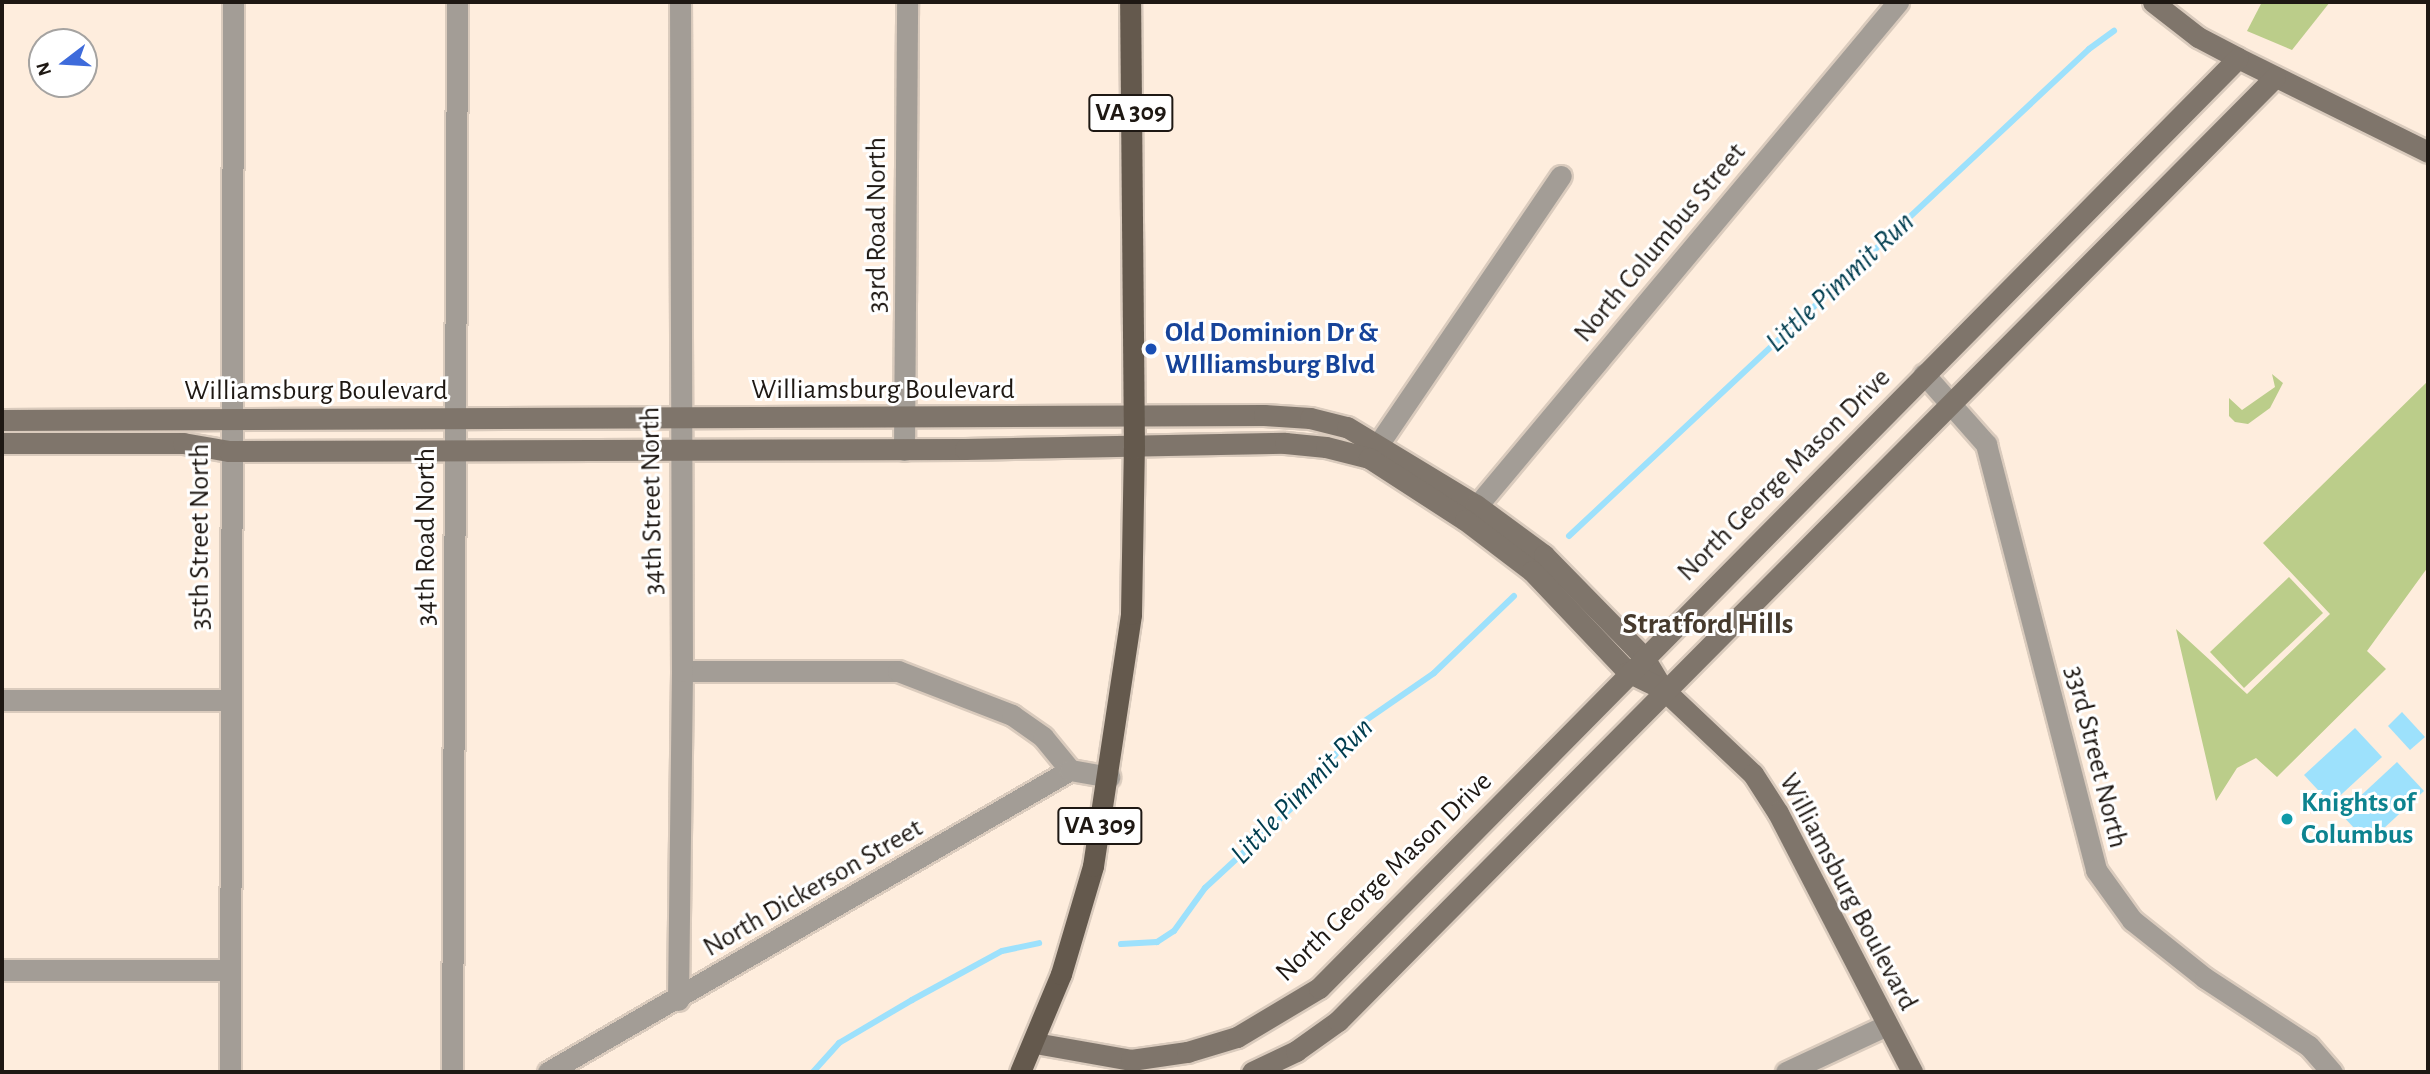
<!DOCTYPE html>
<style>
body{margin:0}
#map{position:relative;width:2430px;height:1074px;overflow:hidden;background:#feeddd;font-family:"Alegreya Sans",sans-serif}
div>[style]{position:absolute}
.green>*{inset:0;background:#bbcd8a}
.water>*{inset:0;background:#9de1fc}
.stream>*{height:6px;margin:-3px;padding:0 3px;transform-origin:3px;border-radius:3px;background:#9de1fc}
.roads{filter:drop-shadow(2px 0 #dacbbd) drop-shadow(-2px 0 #dacbbd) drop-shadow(0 2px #dacbbd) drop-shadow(0 -2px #dacbbd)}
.street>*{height:21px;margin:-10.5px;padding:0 10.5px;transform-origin:10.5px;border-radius:10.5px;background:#a39d96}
.secondary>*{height:21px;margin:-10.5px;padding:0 10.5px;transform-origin:10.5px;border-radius:10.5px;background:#7f756b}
.primary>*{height:21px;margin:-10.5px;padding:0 10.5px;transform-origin:10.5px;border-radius:10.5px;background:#64594d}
.dots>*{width:19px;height:19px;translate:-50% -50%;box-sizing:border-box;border:4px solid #fff;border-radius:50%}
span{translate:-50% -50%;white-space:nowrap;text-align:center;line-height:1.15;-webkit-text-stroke:6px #fff;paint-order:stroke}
.shield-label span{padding:2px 5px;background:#fff;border:2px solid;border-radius:5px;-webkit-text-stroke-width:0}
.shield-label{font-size:26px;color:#1e1813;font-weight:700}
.street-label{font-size:28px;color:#1e1813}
.transit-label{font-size:28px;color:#164399;font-weight:700}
.left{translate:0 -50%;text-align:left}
.culture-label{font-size:28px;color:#0d838f;font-weight:700}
.water-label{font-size:30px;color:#003d4f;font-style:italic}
.neighbourhood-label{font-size:30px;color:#463a2d;font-weight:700}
.frame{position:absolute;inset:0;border:4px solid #1e1813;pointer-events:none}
.north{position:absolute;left:28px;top:28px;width:70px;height:70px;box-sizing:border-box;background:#fff;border:2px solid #a5a3a1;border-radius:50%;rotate:253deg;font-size:19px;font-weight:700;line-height:28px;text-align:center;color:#1e1813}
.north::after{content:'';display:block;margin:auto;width:24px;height:32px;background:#3e6bdb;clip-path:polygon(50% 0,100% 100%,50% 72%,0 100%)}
</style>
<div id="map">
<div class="green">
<i style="clip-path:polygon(2262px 2px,2330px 2px,2292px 50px,2247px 31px)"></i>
<i style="clip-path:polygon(2272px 374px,2283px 383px,2270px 408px,2248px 424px,2235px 422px,2229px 416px,2229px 398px,2242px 410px,2275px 387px)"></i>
<i style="clip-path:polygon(2428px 381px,2428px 567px,2367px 651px,2386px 669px,2277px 777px,2256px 758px,2237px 768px,2216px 801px,2176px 629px,2247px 694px,2330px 614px,2263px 543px)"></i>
<i style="clip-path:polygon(2289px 577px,2323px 613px,2244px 688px,2210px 652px)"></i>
</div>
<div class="water">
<i style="clip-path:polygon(2402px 712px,2425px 737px,2410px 750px,2388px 726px)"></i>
<i style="clip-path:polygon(2355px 728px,2382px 757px,2331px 804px,2304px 775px)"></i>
<i style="clip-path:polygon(2397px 762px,2424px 791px,2368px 843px,2341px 814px)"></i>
</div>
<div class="stream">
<i style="left:1569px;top:536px;width:712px;rotate:-43.12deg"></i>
<i style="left:2089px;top:49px;width:31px;rotate:-36deg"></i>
<i style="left:1121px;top:944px;width:36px;rotate:-3deg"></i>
<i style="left:1157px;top:942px;width:20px;rotate:-33deg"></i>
<i style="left:1174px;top:931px;width:53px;rotate:-54.2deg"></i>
<i style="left:1205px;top:888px;width:122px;rotate:-42.7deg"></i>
<i style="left:1295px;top:805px;width:102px;rotate:-51.3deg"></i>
<i style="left:1359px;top:725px;width:91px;rotate:-34.7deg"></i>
<i style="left:1434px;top:673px;width:111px;rotate:-43.9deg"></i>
<i style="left:813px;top:1072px;width:39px;rotate:-48deg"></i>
<i style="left:839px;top:1043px;width:85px;rotate:-30.5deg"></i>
<i style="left:912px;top:1000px;width:102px;rotate:-28.6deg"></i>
<i style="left:1002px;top:951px;width:38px;rotate:-12deg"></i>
</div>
<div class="roads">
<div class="street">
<i style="left:1924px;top:374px;width:94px;rotate:48.5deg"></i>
<i style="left:1986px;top:444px;width:440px;rotate:75.5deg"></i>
<i style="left:2096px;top:870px;width:62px;rotate:54.2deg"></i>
<i style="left:2132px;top:920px;width:93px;rotate:38.5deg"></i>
<i style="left:2205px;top:978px;width:124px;rotate:33.2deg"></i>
<i style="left:2309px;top:1046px;width:35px;rotate:49deg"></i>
<i style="left:904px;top:450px;width:448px;rotate:-89.6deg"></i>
<i style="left:1369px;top:458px;width:341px;rotate:-55.8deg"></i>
<i style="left:1466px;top:519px;width:674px;rotate:-50.12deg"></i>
<i style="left:682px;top:671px;width:216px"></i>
<i style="left:898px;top:671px;width:122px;rotate:21.1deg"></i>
<i style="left:1012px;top:715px;width:38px;rotate:35deg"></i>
<i style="left:1043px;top:737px;width:43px;rotate:50.7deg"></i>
<i style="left:2px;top:700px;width:226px"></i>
<i style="left:2px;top:970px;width:225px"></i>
<i style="left:678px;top:1000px;width:329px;rotate:-89.3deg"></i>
<i style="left:682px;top:671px;width:669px;rotate:-90.17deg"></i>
<i style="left:230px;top:1072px;width:1070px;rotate:-89.84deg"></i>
<i style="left:452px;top:1072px;width:1070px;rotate:-89.73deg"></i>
<i style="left:548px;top:1072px;width:603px;rotate:-30.05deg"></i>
<i style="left:1070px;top:770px;width:40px;rotate:10deg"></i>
<i style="left:1786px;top:1072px;width:111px;rotate:-25deg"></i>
</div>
<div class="secondary">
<i style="left:2153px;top:2px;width:57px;rotate:37.9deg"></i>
<i style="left:2198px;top:37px;width:45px;rotate:27.7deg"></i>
<i style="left:2238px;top:58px;width:212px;rotate:26.3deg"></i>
<i style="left:2px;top:420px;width:1262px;rotate:-0.23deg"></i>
<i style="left:1264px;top:415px;width:46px;rotate:3.7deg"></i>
<i style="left:1310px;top:418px;width:38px;rotate:14deg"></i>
<i style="left:1347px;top:427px;width:151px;rotate:31.2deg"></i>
<i style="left:1476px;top:505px;width:84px;rotate:36.3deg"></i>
<i style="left:1544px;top:555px;width:141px;rotate:45.6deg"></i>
<i style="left:1643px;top:656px;width:39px;rotate:59deg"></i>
<i style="left:1663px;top:689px;width:124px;rotate:43.4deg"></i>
<i style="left:1753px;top:774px;width:46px;rotate:57.3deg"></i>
<i style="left:1778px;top:813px;width:292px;rotate:62.6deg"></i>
<i style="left:2px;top:443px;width:181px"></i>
<i style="left:183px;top:443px;width:47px;rotate:9.9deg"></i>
<i style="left:229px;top:451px;width:736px;rotate:-0.16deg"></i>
<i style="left:965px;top:449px;width:320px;rotate:-1.1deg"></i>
<i style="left:1285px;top:443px;width:41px;rotate:5.6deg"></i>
<i style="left:1326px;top:447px;width:44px;rotate:14.3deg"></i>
<i style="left:1369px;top:458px;width:114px;rotate:32.9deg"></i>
<i style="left:1465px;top:520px;width:84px;rotate:37.3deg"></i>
<i style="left:1532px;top:571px;width:139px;rotate:46.5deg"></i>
<i style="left:1628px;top:672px;width:39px;rotate:26deg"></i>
<i style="left:1035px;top:1043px;width:97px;rotate:10deg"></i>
<i style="left:1131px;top:1060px;width:57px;rotate:-8.1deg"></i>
<i style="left:1187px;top:1052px;width:52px;rotate:-16.7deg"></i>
<i style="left:1237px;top:1037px;width:96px;rotate:-30.9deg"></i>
<i style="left:1319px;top:988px;width:1307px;rotate:-45.34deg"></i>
<i style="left:1252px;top:1072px;width:49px;rotate:-25.5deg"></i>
<i style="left:1296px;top:1051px;width:52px;rotate:-35.5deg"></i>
<i style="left:1338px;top:1021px;width:1330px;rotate:-45.21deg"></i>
</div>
<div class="primary">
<i style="left:1020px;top:1072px;width:106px;rotate:-67.3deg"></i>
<i style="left:1061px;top:974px;width:113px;rotate:-73.5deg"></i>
<i style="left:1093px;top:866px;width:255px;rotate:-81.4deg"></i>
<i style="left:1131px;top:614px;width:166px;rotate:-89deg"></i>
<i style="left:1134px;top:448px;width:446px;rotate:-90.5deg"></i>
</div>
</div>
<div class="dots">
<i style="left:1151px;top:349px;background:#1a4fb4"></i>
<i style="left:2287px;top:819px;background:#0f9aa8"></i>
</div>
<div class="shield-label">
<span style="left:1131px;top:113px">VA 309</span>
<span style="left:1100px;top:826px">VA 309</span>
</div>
<div class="street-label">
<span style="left:877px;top:225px;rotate:-90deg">33rd Road North</span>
<span style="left:1660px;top:243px;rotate:-50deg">North Columbus Street</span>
<span style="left:883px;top:390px">Williamsburg Boulevard</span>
<span style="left:316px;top:391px">Williamsburg Boulevard</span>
<span style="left:1784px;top:475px;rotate:-45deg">North George Mason Drive</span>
<span style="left:652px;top:501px;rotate:-91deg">34th Street North</span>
<span style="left:200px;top:537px;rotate:-90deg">35th Street North</span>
<span style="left:426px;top:537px;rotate:-90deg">34th Road North</span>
<span style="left:2096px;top:757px;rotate:76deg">33rd Street North</span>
<span style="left:1384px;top:877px;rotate:-44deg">North George Mason Drive</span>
<span style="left:813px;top:888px;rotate:-30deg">North Dickerson Street</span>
<span style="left:1848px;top:892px;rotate:62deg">Williamsburg Boulevard</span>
</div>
<div class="transit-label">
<span class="left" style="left:1165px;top:349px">Old Dominion Dr &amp;<br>WIlliamsburg Blvd</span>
</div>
<div class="culture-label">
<span class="left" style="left:2301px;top:819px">Knights of<br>Columbus</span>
</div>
<div class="water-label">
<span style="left:1840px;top:282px;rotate:-43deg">Little Pimmit Run</span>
<span style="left:1302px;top:791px;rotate:-46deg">Little Pimmit Run</span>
</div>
<div class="neighbourhood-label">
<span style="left:1708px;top:624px">Stratford Hills</span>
</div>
<div class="frame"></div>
<div class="north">N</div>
</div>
